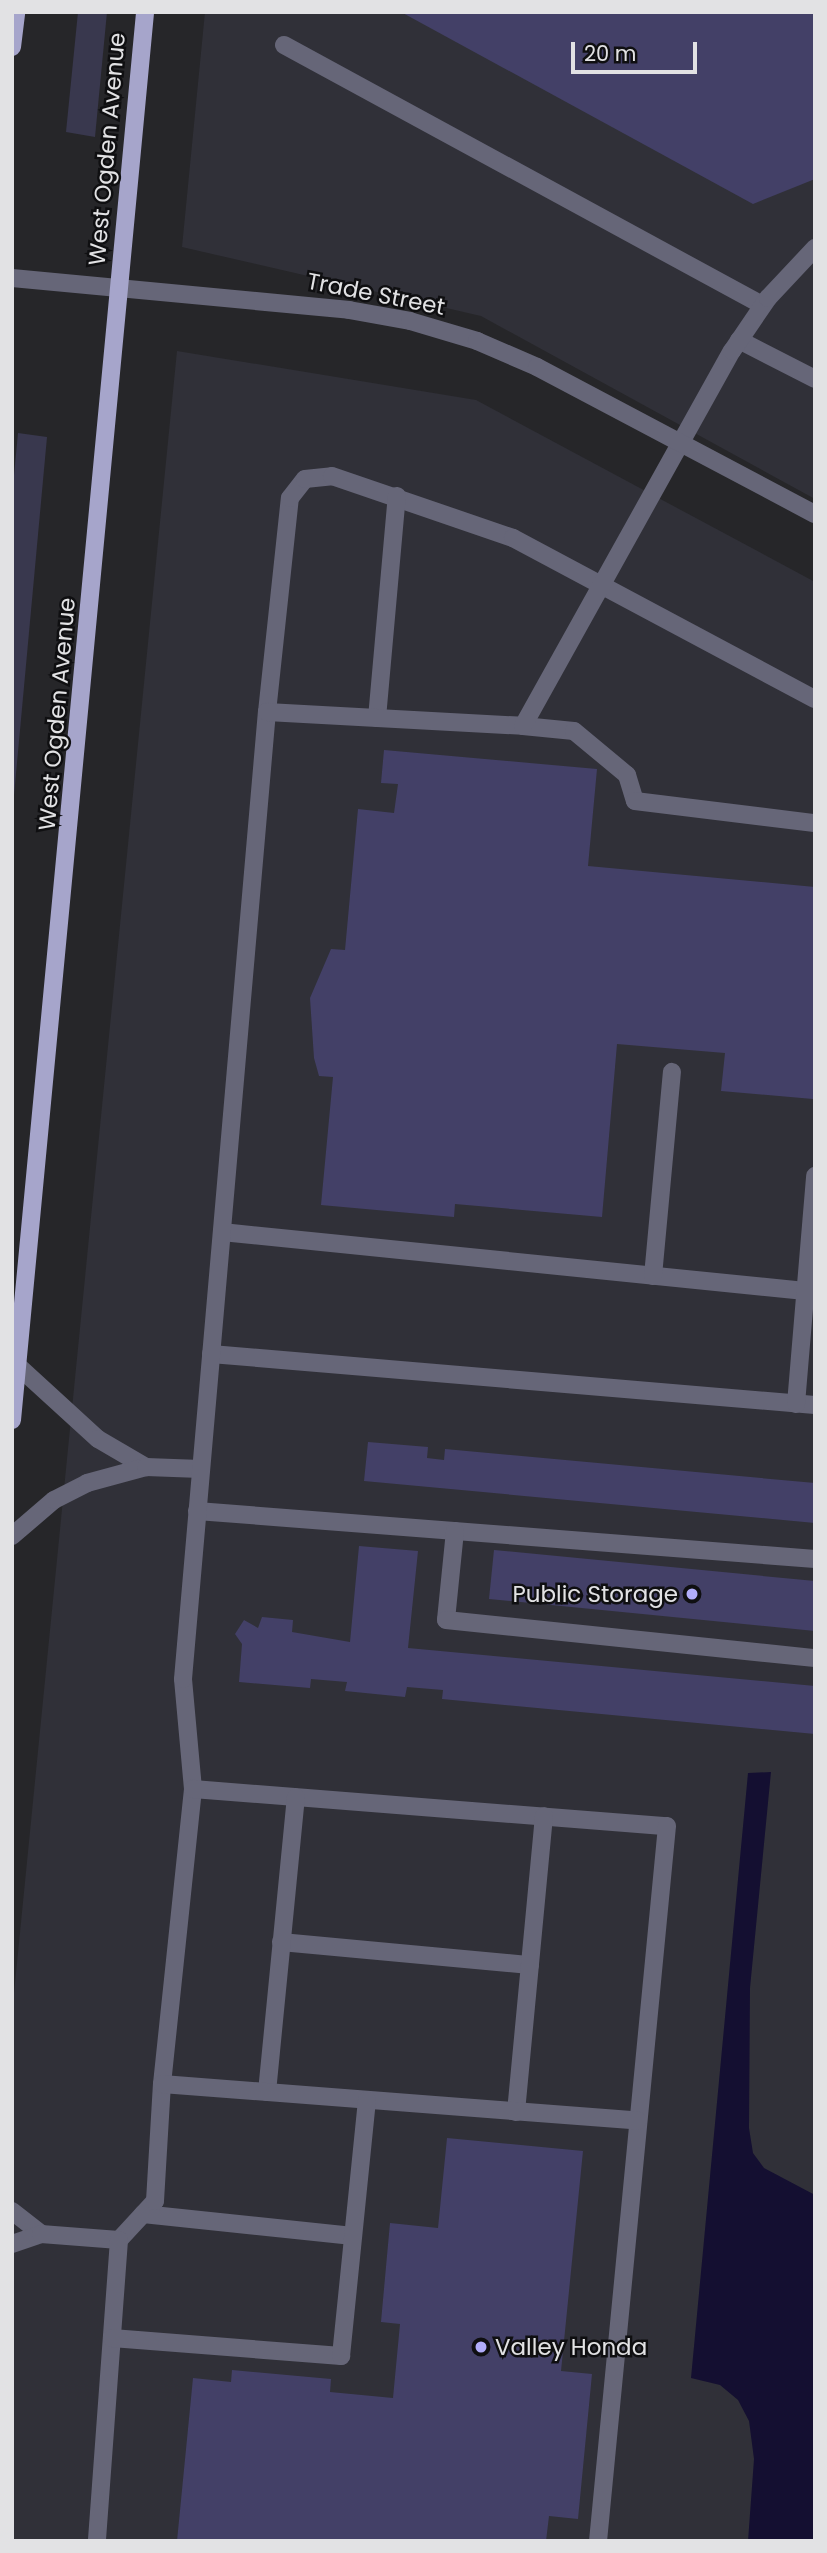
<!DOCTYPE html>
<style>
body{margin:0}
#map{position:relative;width:827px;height:2553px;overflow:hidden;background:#262629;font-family:Poppins,sans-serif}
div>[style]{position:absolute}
.built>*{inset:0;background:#303038}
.green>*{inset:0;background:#39384e}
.water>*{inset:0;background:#140f31}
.building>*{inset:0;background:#434067}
.lane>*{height:18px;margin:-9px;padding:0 9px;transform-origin:9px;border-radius:9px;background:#666678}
.street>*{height:18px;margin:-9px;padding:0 9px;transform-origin:9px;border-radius:9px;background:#666678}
.primary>*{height:18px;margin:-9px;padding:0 9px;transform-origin:9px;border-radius:9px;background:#a6a5cb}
.dots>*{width:19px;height:19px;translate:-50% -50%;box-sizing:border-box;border:4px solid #0f0f11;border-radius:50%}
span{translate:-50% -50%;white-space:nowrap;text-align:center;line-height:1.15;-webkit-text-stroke:5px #0f0f11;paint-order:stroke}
.street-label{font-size:23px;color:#e2e2e4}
.poi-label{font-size:23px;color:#e2e2e4}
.right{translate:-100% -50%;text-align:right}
.left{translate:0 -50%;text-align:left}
.frame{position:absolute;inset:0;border:14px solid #e2e2e4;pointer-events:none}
.scale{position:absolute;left:571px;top:42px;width:126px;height:32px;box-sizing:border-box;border:4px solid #e2e2e4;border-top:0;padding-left:9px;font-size:21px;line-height:24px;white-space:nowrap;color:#e2e2e4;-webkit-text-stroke:5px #0f0f11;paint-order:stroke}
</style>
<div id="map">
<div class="built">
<i style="clip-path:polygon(205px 12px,815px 12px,815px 499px,481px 316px,182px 247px)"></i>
<i style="clip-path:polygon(177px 351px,476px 400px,815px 582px,815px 2541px,12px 2541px,12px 2013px)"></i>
</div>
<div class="green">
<i style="clip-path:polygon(78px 12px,107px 12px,95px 137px,66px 132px)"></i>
<i style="clip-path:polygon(18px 433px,47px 437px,12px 817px,12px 496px)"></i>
</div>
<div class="water">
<i style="clip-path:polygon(771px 1772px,750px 1988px,749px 2128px,753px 2153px,764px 2168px,815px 2195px,815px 2541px,748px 2541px,754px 2459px,749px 2421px,738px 2400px,720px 2385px,691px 2378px,748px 1773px)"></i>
</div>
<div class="building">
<i style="clip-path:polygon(401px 12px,815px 12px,815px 179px,753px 204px)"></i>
<i style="clip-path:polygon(384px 750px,597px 769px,588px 866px,815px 887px,813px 1099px,721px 1091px,725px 1053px,617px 1044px,602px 1217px,455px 1204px,454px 1217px,321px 1205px,333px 1077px,319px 1076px,314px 1058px,310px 998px,331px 949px,345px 950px,358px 809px,394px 813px,398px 784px,381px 783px)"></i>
<i style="clip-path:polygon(368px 1442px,428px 1447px,427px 1458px,444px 1460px,445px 1449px,815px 1483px,815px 1523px,364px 1481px)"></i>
<i style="clip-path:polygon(359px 1546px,418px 1551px,408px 1648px,815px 1686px,815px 1734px,442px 1699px,443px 1690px,407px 1687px,405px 1697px,345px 1691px,347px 1682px,311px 1679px,310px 1688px,239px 1682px,242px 1644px,235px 1634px,244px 1620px,258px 1628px,262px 1617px,293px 1620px,292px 1632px,350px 1642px)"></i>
<i style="clip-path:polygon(494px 1550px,815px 1581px,815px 1631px,489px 1599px)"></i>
<i style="clip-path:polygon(447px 2138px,583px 2151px,561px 2371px,592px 2374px,578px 2519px,549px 2516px,546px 2541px,177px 2541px,193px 2378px,231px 2382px,232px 2370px,331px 2379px,330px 2392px,393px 2398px,400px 2324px,381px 2322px,390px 2223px,438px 2228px)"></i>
</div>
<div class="lane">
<i style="left:284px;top:45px;width:544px;rotate:28.54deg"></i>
<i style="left:739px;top:340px;width:85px;rotate:27.2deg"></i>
<i style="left:267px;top:712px;width:215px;rotate:-83.9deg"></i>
<i style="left:290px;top:498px;width:24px;rotate:-52deg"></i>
<i style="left:305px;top:479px;width:27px;rotate:-6deg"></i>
<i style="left:332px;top:476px;width:191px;rotate:18.9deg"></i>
<i style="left:513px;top:538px;width:342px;rotate:28.1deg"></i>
<i style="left:377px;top:718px;width:223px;rotate:-84.9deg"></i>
<i style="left:523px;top:726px;width:51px;rotate:5.6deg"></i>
<i style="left:574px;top:731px;width:69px;rotate:39.7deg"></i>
<i style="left:627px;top:775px;width:27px;rotate:73deg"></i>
<i style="left:635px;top:801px;width:181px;rotate:7deg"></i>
<i style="left:222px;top:1232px;width:586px;rotate:5.78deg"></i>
<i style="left:653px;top:1276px;width:205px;rotate:-84.7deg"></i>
<i style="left:211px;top:1354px;width:606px;rotate:4.83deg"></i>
<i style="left:18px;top:1366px;width:108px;rotate:42.4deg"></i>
<i style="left:98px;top:1439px;width:56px;rotate:30.3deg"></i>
<i style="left:796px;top:1404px;width:229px;rotate:-85.2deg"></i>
<i style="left:197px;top:1511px;width:620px;rotate:4.44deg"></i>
<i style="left:455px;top:1531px;width:89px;rotate:95.8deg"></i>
<i style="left:446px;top:1620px;width:371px;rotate:5.9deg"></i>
<i style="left:12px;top:1536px;width:55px;rotate:-40.6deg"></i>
<i style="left:54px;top:1500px;width:37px;rotate:-27deg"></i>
<i style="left:87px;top:1483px;width:61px;rotate:-15.2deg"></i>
<i style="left:146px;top:1467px;width:55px;rotate:2.1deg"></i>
<i style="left:193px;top:1789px;width:110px;rotate:-95.2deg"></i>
<i style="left:183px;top:1679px;width:971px;rotate:-85.04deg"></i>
<i style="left:267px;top:712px;width:256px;rotate:3.1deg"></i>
<i style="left:523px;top:726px;width:429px;rotate:-60.9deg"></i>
<i style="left:732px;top:351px;width:64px;rotate:-55.8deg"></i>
<i style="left:768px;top:298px;width:69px;rotate:-46.8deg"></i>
<i style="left:281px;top:1942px;width:250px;rotate:5.3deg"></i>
<i style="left:162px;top:2084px;width:297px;rotate:-84deg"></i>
<i style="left:193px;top:1789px;width:475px;rotate:4.5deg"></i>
<i style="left:667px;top:1826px;width:718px;rotate:95.51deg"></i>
<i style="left:267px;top:2092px;width:296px;rotate:-84.4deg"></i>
<i style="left:516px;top:2112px;width:297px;rotate:-84.6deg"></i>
<i style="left:12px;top:2211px;width:37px;rotate:38deg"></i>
<i style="left:143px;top:2214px;width:211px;rotate:6deg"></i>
<i style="left:119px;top:2240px;width:53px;rotate:-47.3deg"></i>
<i style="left:155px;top:2201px;width:117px;rotate:-86.6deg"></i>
<i style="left:162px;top:2084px;width:477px;rotate:4.4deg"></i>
<i style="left:12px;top:2244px;width:31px;rotate:-19deg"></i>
<i style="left:41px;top:2234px;width:78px;rotate:4.4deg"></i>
<i style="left:119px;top:2240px;width:302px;rotate:94.2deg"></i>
<i style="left:112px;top:2338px;width:230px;rotate:4.5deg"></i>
<i style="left:341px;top:2356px;width:257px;rotate:-84.2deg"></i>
</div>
<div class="street">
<i style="left:12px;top:278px;width:339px;rotate:5.4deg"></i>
<i style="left:349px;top:310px;width:62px;rotate:10.2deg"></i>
<i style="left:410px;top:321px;width:70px;rotate:16.6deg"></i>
<i style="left:477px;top:341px;width:65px;rotate:23.4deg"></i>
<i style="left:537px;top:367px;width:314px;rotate:27.9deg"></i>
</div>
<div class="primary">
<i style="left:12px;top:47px;width:35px;rotate:-83deg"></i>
<i style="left:12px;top:1420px;width:1414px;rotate:-84.6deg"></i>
</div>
<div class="dots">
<i style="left:692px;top:1594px;background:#b1adfa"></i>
<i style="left:481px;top:2347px;background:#b1adfa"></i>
</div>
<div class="street-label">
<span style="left:107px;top:149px;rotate:-85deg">West Ogden Avenue</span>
<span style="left:376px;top:294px;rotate:11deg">Trade Street</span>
<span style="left:57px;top:714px;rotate:-85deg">West Ogden Avenue</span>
</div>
<div class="poi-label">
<span class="right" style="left:678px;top:1594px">Public Storage</span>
<span class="left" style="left:495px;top:2347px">Valley Honda</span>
</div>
<div class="frame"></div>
<div class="scale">20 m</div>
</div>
